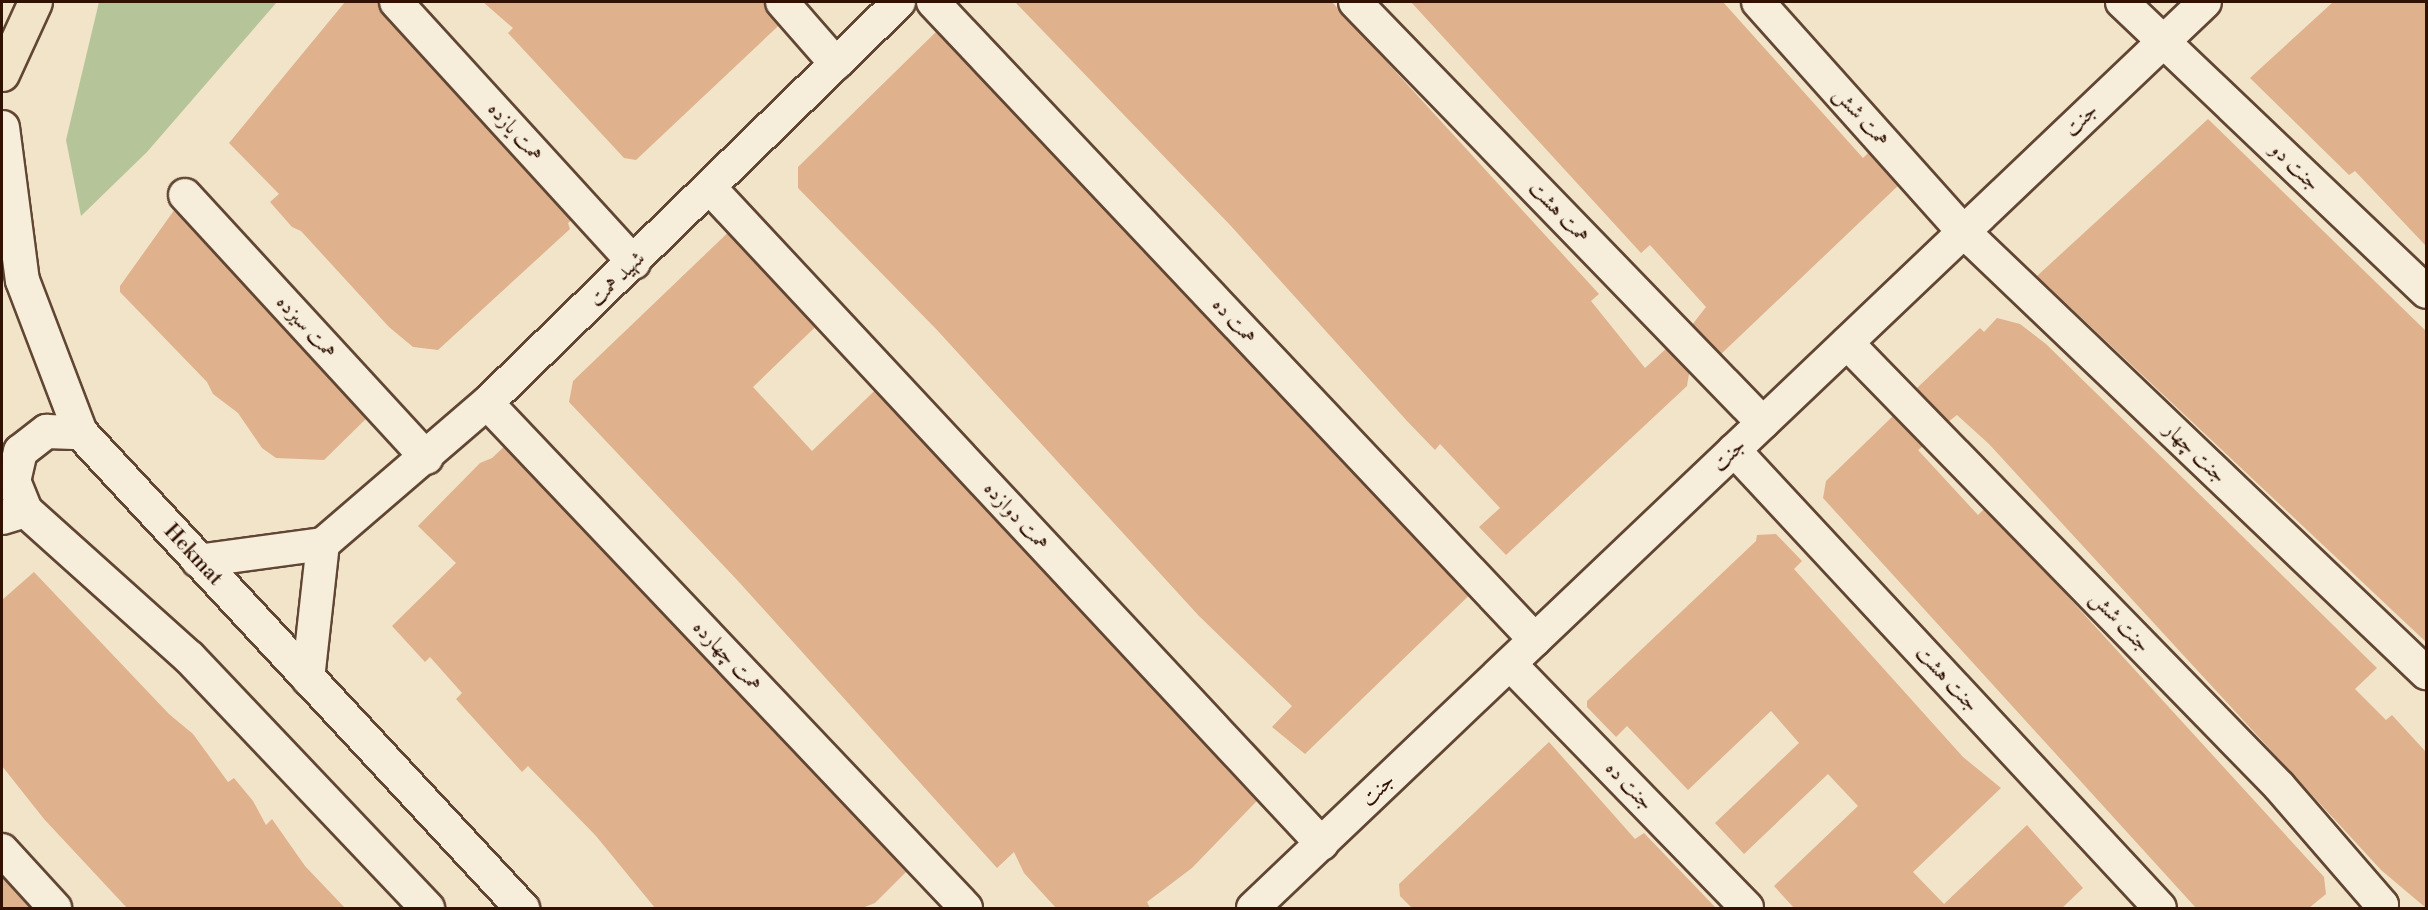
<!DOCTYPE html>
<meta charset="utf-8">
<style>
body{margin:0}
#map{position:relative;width:2428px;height:910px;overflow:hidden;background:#f1e4c8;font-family:"Libre Bodoni",Amiri,serif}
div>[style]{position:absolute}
.green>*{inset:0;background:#b6c599}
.building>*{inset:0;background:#dfb28d}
.roads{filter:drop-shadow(2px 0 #614634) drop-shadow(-2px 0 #614634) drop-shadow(0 2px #614634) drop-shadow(0 -2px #614634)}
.minor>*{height:32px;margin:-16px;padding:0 16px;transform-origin:16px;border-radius:16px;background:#f6eddb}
.tertiary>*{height:33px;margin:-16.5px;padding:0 16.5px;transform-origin:16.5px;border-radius:16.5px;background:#f6eddb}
.trunk>*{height:33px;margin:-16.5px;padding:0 16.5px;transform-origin:16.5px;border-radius:16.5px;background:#f1e4c8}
span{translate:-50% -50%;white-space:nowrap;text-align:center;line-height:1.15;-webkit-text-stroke:4.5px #f6eddb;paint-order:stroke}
.street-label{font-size:21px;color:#311202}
.frame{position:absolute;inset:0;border:3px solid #311202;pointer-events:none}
</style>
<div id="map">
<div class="green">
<i style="clip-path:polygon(99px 2px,277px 2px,147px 152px,81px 216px,66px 140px)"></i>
</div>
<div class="building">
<i style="clip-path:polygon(345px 2px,403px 2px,578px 215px,568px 223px,570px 229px,438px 350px,413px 347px,389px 327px,301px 231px,292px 227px,270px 202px,279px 194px,229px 143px)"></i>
<i style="clip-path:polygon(483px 2px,791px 2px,791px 14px,636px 160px,624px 158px,508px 33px,513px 28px)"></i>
<i style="clip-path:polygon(1015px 2px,1332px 2px,1599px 294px,1591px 301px,1645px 368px,1669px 346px,1690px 368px,1687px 386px,1506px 555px,1479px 527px,1500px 508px,1440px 444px,1435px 450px,1407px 421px,1231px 226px)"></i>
<i style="clip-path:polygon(1411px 2px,1723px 2px,1863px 158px,1871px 150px,1902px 182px,1719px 356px,1688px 330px,1706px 307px,1650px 245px,1641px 253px)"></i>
<i style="clip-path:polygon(2333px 2px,2426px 2px,2426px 246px,2355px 171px,2349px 175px,2250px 78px)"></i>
<i style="clip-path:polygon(941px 27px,1485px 580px,1305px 754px,1272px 727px,1292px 706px,1199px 616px,937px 330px,798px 188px,798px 167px)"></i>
<i style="clip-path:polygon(2208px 119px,2426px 331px,2426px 642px,2037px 276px)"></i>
<i style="clip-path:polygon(185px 195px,379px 406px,324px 460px,276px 458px,262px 448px,238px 413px,213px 394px,207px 382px,120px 292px,120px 286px)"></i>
<i style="clip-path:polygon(738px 223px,834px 309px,753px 387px,812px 451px,893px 373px,1240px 754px,1253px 742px,1283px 774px,1192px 868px,1147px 902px,1150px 908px,1056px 908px,1024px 873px,1014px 852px,997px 868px,738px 581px,569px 402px,573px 381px)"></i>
<i style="clip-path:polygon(1997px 318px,2020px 324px,2046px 344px,2377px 668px,2355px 689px,2386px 720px,2392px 715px,2426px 752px,2426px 908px,2381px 870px,1989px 444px,1957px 415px,1948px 422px,1917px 388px,1980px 328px,1984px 332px)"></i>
<i style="clip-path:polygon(1893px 416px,1910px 417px,1932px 440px,1918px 450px,1978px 515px,1986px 507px,2324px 877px,2326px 894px,2309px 908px,2196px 908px,1823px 498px,1826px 481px)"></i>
<i style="clip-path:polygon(508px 443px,920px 858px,875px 903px,862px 908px,655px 908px,596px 836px,528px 766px,522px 772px,456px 699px,462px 693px,430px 657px,425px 662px,392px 626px,456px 563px,418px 526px,480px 463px,492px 458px)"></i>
<i style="clip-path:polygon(1776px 534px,1802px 561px,1794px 569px,1963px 757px,2001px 788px,1913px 872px,1944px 904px,2027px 825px,2083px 888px,2062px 908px,1794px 908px,1774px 886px,1858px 806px,1828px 774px,1744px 854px,1715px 823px,1799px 743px,1771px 711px,1688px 790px,1627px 726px,1616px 737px,1587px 707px,1587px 701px,1756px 541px,1757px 535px)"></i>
<i style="clip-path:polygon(34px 572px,169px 714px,193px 734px,228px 782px,234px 778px,253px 801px,266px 825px,272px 819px,305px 866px,345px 908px,127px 908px,44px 819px,2px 766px,2px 600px)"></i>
<i style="clip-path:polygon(1549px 742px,1635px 839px,1644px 833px,1716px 908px,1412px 908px,1400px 896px,1399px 884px)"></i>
<i style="clip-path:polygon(2px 854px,50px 908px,2px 908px)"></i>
</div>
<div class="roads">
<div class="minor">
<i style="left:396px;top:2px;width:353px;rotate:47.6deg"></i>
<i style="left:782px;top:2px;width:82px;rotate:48.9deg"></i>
<i style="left:933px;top:2px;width:877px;rotate:46.66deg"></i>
<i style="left:1355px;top:2px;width:586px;rotate:45.9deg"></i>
<i style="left:1758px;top:2px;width:309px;rotate:48.2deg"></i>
<i style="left:1964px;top:232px;width:639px;rotate:43.67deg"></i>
<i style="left:2122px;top:2px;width:420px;rotate:43.6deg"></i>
<i style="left:710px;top:188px;width:897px;rotate:46.99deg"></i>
<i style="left:185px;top:195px;width:357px;rotate:47.4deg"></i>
<i style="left:1847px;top:343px;width:619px;rotate:45.72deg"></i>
<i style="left:2279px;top:786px;width:157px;rotate:49.1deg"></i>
<i style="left:2382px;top:905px;width:4px;rotate:135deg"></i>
<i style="left:487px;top:403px;width:696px;rotate:46.51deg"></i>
<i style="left:1734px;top:450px;width:625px;rotate:47.07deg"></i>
<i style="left:198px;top:561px;width:126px;rotate:-7.7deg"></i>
<i style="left:323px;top:544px;width:216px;rotate:-40.7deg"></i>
<i style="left:487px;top:403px;width:575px;rotate:-44.22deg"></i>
<i style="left:1510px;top:664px;width:340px;rotate:45.8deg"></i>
<i style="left:308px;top:679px;width:136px;rotate:-83.7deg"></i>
<i style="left:2px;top:850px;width:79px;rotate:47.6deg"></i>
<i style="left:1253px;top:908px;width:1314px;rotate:-43.58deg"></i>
</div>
<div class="tertiary">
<i style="left:2px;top:127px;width:154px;rotate:82.6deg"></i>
<i style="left:22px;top:280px;width:163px;rotate:69.1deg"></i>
<i style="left:80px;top:432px;width:650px;rotate:47.12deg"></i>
<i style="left:25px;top:510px;width:31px;rotate:-112deg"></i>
<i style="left:13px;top:481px;width:31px;rotate:-77deg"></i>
<i style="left:20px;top:451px;width:33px;rotate:-38deg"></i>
<i style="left:46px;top:431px;width:34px;rotate:2deg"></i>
<i style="left:2px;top:517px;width:24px;rotate:-17deg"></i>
<i style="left:25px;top:510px;width:220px;rotate:41.9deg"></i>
<i style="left:189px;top:657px;width:346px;rotate:46.5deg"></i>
</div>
<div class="trunk">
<i style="left:2px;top:74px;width:79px;rotate:-65.4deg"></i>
</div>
</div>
<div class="street-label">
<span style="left:1861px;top:117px;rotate:48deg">همت شش</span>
<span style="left:2081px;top:120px;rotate:-44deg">جنت</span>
<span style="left:515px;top:132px;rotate:48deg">همت یازده</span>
<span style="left:2295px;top:167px;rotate:44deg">جنت دو</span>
<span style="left:1559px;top:212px;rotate:46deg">همت هشت</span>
<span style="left:617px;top:279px;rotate:-44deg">شهید همت</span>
<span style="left:1234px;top:321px;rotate:47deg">همت ده</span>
<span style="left:306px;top:327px;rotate:47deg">همت سیزده</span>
<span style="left:2195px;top:453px;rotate:44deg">جنت چهار</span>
<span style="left:1729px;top:455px;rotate:-43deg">جنت</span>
<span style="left:1016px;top:516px;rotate:47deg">همت دوازده</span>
<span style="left:193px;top:555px;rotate:47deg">Hekmat</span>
<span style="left:2120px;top:622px;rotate:46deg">جنت شش</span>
<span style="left:727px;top:656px;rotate:46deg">همت چهارده</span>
<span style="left:1947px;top:679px;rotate:47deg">جنت هشت</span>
<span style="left:1629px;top:786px;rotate:46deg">جنت ده</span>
<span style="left:1378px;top:790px;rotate:-44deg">جنت</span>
</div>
<div class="frame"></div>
</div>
